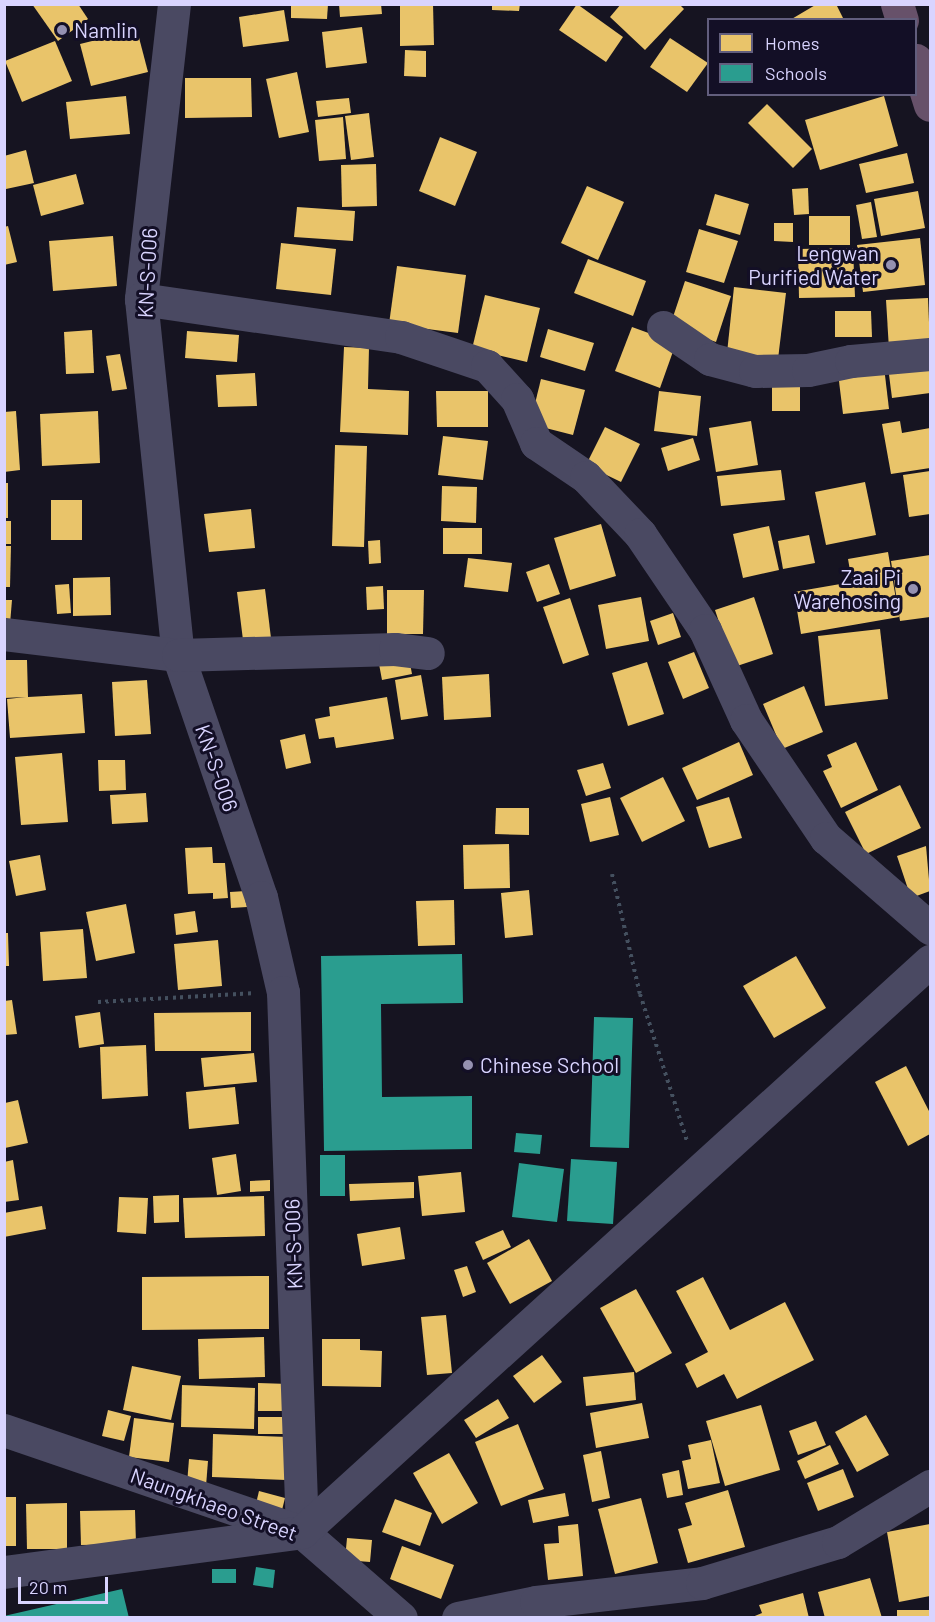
<!DOCTYPE html>
<style>
body{margin:0}
#map{position:relative;width:935px;height:1622px;overflow:hidden;background:#161421;font-family:Barlow,sans-serif}
div>[style]{position:absolute}
.homes>*{inset:0;background:#e9c46a}
.schools>*{inset:0;background:#2a9d8f}
.path>*{height:4px;margin-top:-2px;transform-origin:0;background:repeating-linear-gradient(90deg,#44505f 0 3px,transparent 0 7.5px)}
.minor>*{height:33px;margin:-16.5px;padding:0 16.5px;transform-origin:16.5px;border-radius:16.5px;background:#4a4962}
.highway>*{height:33px;margin:-16.5px;padding:0 16.5px;transform-origin:16.5px;border-radius:16.5px;background:#67516a}
.dots>*{width:16px;height:16px;translate:-50% -50%;box-sizing:border-box;border:3px solid #130f26;border-radius:50%}
span{translate:-50% -50%;white-space:nowrap;text-align:center;line-height:1.15;-webkit-text-stroke:6px #130f26;paint-order:stroke}
.poi-label{font-size:21px;color:#d9d4ff}
.left{translate:0 -50%;text-align:left}
.right{translate:-100% -50%;text-align:right}
.street-label{font-size:21px;color:#d9d4ff}
.frame{position:absolute;inset:0;border:6px solid #d9d4ff;pointer-events:none}
.legend{position:absolute;left:707px;top:18px;width:210px;height:78px;box-sizing:border-box;background:#130f26;border:2px solid #625e7d;margin:0;padding:8px 10px;list-style:none;font-size:18px;color:#d9d4ff}
.legend li{display:flex;align-items:center;gap:12px;height:30px}
.legend b{width:30px;border:2px solid #625e7d}
.scale{position:absolute;left:18px;top:1577px;width:90px;height:27px;box-sizing:border-box;border:3px solid #d9d4ff;border-top:0;padding-left:8px;font-size:18px;line-height:21px;white-space:nowrap;color:#d9d4ff;-webkit-text-stroke:4px #130f26;paint-order:stroke}
</style>
<div id="map">
<div class="homes">
<i style="clip-path:polygon(32px 4px,78px 4px,88px 19px,58px 41px)"></i>
<i style="clip-path:polygon(291px 4px,328px 4px,327px 19px,291px 18px)"></i>
<i style="clip-path:polygon(339px 4px,381px 4px,382px 14px,340px 17px)"></i>
<i style="clip-path:polygon(400px 4px,433px 4px,434px 45px,400px 46px)"></i>
<i style="clip-path:polygon(492px 4px,520px 4px,519px 11px,492px 10px)"></i>
<i style="clip-path:polygon(577px 4px,623px 37px,606px 62px,559px 30px)"></i>
<i style="clip-path:polygon(621px 4px,679px 4px,684px 9px,645px 50px,610px 17px)"></i>
<i style="clip-path:polygon(817px 4px,836px 4px,844px 20px,790px 20px)"></i>
<i style="clip-path:polygon(284px 10px,289px 41px,243px 47px,239px 17px)"></i>
<i style="clip-path:polygon(362px 27px,367px 63px,326px 68px,322px 32px)"></i>
<i style="clip-path:polygon(137px 30px,148px 72px,91px 86px,80px 44px)"></i>
<i style="clip-path:polygon(670px 38px,708px 63px,687px 92px,650px 67px)"></i>
<i style="clip-path:polygon(55px 41px,72px 81px,22px 102px,5px 61px)"></i>
<i style="clip-path:polygon(405px 50px,426px 51px,426px 77px,404px 76px)"></i>
<i style="clip-path:polygon(297px 72px,309px 132px,279px 138px,266px 79px)"></i>
<i style="clip-path:polygon(185px 78px,251px 78px,252px 117px,185px 118px)"></i>
<i style="clip-path:polygon(126px 96px,130px 134px,70px 139px,66px 102px)"></i>
<i style="clip-path:polygon(884px 96px,898px 146px,820px 170px,805px 120px)"></i>
<i style="clip-path:polygon(349px 98px,351px 113px,318px 117px,316px 101px)"></i>
<i style="clip-path:polygon(767px 104px,812px 149px,793px 168px,748px 123px)"></i>
<i style="clip-path:polygon(369px 113px,374px 157px,351px 160px,345px 116px)"></i>
<i style="clip-path:polygon(343px 117px,346px 159px,319px 161px,315px 120px)"></i>
<i style="clip-path:polygon(440px 137px,477px 152px,455px 206px,419px 191px)"></i>
<i style="clip-path:polygon(26px 150px,34px 183px,6px 189px,4px 156px)"></i>
<i style="clip-path:polygon(907px 153px,914px 183px,866px 193px,859px 164px)"></i>
<i style="clip-path:polygon(376px 164px,377px 206px,342px 207px,341px 165px)"></i>
<i style="clip-path:polygon(76px 174px,84px 204px,41px 216px,33px 185px)"></i>
<i style="clip-path:polygon(587px 186px,624px 202px,598px 260px,561px 243px)"></i>
<i style="clip-path:polygon(808px 188px,809px 214px,794px 215px,792px 189px)"></i>
<i style="clip-path:polygon(918px 191px,925px 228px,881px 236px,874px 199px)"></i>
<i style="clip-path:polygon(715px 194px,749px 204px,740px 235px,706px 225px)"></i>
<i style="clip-path:polygon(871px 202px,877px 237px,862px 239px,856px 205px)"></i>
<i style="clip-path:polygon(297px 207px,355px 211px,353px 241px,294px 237px)"></i>
<i style="clip-path:polygon(809px 216px,850px 216px,850px 245px,809px 245px)"></i>
<i style="clip-path:polygon(774px 223px,793px 223px,793px 242px,774px 241px)"></i>
<i style="clip-path:polygon(8px 226px,17px 262px,4px 265px,4px 227px)"></i>
<i style="clip-path:polygon(699px 229px,738px 241px,724px 283px,686px 272px)"></i>
<i style="clip-path:polygon(113px 236px,117px 286px,53px 291px,49px 241px)"></i>
<i style="clip-path:polygon(920px 238px,925px 285px,863px 292px,857px 245px)"></i>
<i style="clip-path:polygon(281px 243px,336px 249px,331px 295px,276px 289px)"></i>
<i style="clip-path:polygon(853px 248px,855px 297px,799px 298px,798px 249px)"></i>
<i style="clip-path:polygon(588px 259px,646px 281px,633px 316px,574px 293px)"></i>
<i style="clip-path:polygon(397px 266px,466px 275px,458px 333px,389px 324px)"></i>
<i style="clip-path:polygon(685px 281px,731px 296px,716px 342px,670px 326px)"></i>
<i style="clip-path:polygon(734px 287px,786px 293px,778px 359px,727px 353px)"></i>
<i style="clip-path:polygon(485px 295px,540px 308px,527px 362px,472px 349px)"></i>
<i style="clip-path:polygon(928px 298px,930px 347px,889px 349px,886px 300px)"></i>
<i style="clip-path:polygon(835px 311px,871px 311px,872px 337px,835px 337px)"></i>
<i style="clip-path:polygon(632px 327px,676px 343px,660px 388px,615px 371px)"></i>
<i style="clip-path:polygon(548px 329px,594px 343px,585px 371px,540px 357px)"></i>
<i style="clip-path:polygon(92px 330px,94px 373px,66px 374px,64px 332px)"></i>
<i style="clip-path:polygon(187px 331px,239px 335px,237px 362px,185px 358px)"></i>
<i style="clip-path:polygon(344px 347px,369px 348px,368px 389px,409px 391px,408px 435px,340px 432px)"></i>
<i style="clip-path:polygon(120px 354px,127px 389px,112px 391px,106px 356px)"></i>
<i style="clip-path:polygon(930px 362px,930px 393px,892px 398px,888px 367px)"></i>
<i style="clip-path:polygon(884px 367px,889px 409px,843px 414px,838px 373px)"></i>
<i style="clip-path:polygon(255px 373px,257px 406px,218px 407px,216px 375px)"></i>
<i style="clip-path:polygon(541px 379px,585px 390px,573px 435px,530px 424px)"></i>
<i style="clip-path:polygon(772px 387px,800px 387px,800px 411px,772px 411px)"></i>
<i style="clip-path:polygon(436px 391px,488px 391px,488px 427px,437px 427px)"></i>
<i style="clip-path:polygon(659px 391px,701px 396px,697px 436px,654px 431px)"></i>
<i style="clip-path:polygon(16px 411px,20px 470px,4px 472px,4px 412px)"></i>
<i style="clip-path:polygon(98px 411px,100px 463px,42px 466px,40px 414px)"></i>
<i style="clip-path:polygon(751px 421px,758px 465px,716px 472px,709px 428px)"></i>
<i style="clip-path:polygon(900px 421px,902px 433px,930px 428px,930px 468px,891px 474px,882px 424px)"></i>
<i style="clip-path:polygon(605px 427px,640px 444px,621px 482px,586px 465px)"></i>
<i style="clip-path:polygon(443px 436px,488px 441px,483px 480px,438px 475px)"></i>
<i style="clip-path:polygon(693px 438px,700px 460px,668px 471px,661px 448px)"></i>
<i style="clip-path:polygon(335px 445px,367px 446px,364px 547px,332px 546px)"></i>
<i style="clip-path:polygon(781px 470px,785px 500px,721px 506px,717px 476px)"></i>
<i style="clip-path:polygon(930px 471px,930px 514px,909px 517px,903px 475px)"></i>
<i style="clip-path:polygon(865px 482px,876px 535px,826px 545px,815px 492px)"></i>
<i style="clip-path:polygon(4px 483px,8px 483px,8px 518px,4px 518px)"></i>
<i style="clip-path:polygon(442px 486px,477px 487px,476px 523px,441px 521px)"></i>
<i style="clip-path:polygon(51px 500px,82px 500px,82px 540px,51px 540px)"></i>
<i style="clip-path:polygon(251px 509px,255px 548px,209px 552px,204px 514px)"></i>
<i style="clip-path:polygon(4px 521px,11px 521px,11px 544px,4px 544px)"></i>
<i style="clip-path:polygon(601px 524px,616px 576px,570px 590px,554px 538px)"></i>
<i style="clip-path:polygon(769px 526px,779px 570px,743px 578px,733px 534px)"></i>
<i style="clip-path:polygon(443px 528px,482px 528px,482px 554px,443px 554px)"></i>
<i style="clip-path:polygon(809px 535px,815px 563px,783px 569px,778px 541px)"></i>
<i style="clip-path:polygon(380px 540px,381px 563px,369px 564px,368px 541px)"></i>
<i style="clip-path:polygon(4px 546px,11px 546px,10px 587px,4px 587px)"></i>
<i style="clip-path:polygon(888px 552px,899px 617px,801px 634px,794px 592px,852px 582px,848px 559px)"></i>
<i style="clip-path:polygon(930px 555px,930px 617px,900px 621px,891px 561px)"></i>
<i style="clip-path:polygon(468px 558px,512px 563px,508px 592px,464px 587px)"></i>
<i style="clip-path:polygon(549px 564px,560px 594px,537px 602px,526px 572px)"></i>
<i style="clip-path:polygon(110px 577px,111px 615px,73px 616px,73px 578px)"></i>
<i style="clip-path:polygon(69px 584px,71px 613px,57px 614px,55px 585px)"></i>
<i style="clip-path:polygon(383px 586px,384px 609px,367px 610px,366px 587px)"></i>
<i style="clip-path:polygon(265px 589px,271px 638px,243px 640px,237px 592px)"></i>
<i style="clip-path:polygon(387px 590px,424px 590px,423px 634px,387px 634px)"></i>
<i style="clip-path:polygon(641px 597px,649px 641px,606px 649px,598px 605px)"></i>
<i style="clip-path:polygon(754px 597px,773px 654px,734px 667px,715px 610px)"></i>
<i style="clip-path:polygon(570px 598px,589px 655px,563px 664px,543px 607px)"></i>
<i style="clip-path:polygon(4px 600px,12px 600px,10px 624px,4px 624px)"></i>
<i style="clip-path:polygon(673px 613px,681px 637px,658px 645px,650px 621px)"></i>
<i style="clip-path:polygon(880px 629px,888px 699px,825px 706px,818px 636px)"></i>
<i style="clip-path:polygon(694px 652px,709px 688px,683px 699px,668px 662px)"></i>
<i style="clip-path:polygon(409px 658px,412px 674px,382px 680px,379px 664px)"></i>
<i style="clip-path:polygon(4px 660px,27px 660px,28px 697px,82px 694px,85px 733px,10px 738px,7px 699px,26px 697px,4px 698px)"></i>
<i style="clip-path:polygon(647px 662px,664px 714px,628px 726px,612px 673px)"></i>
<i style="clip-path:polygon(489px 674px,491px 717px,444px 720px,442px 677px)"></i>
<i style="clip-path:polygon(421px 675px,428px 716px,401px 720px,395px 680px)"></i>
<i style="clip-path:polygon(147px 680px,151px 734px,115px 736px,112px 682px)"></i>
<i style="clip-path:polygon(804px 686px,823px 732px,782px 749px,763px 704px)"></i>
<i style="clip-path:polygon(387px 697px,394px 739px,336px 748px,334px 737px,319px 739px,315px 719px,330px 716px,329px 707px)"></i>
<i style="clip-path:polygon(305px 734px,311px 763px,286px 769px,280px 740px)"></i>
<i style="clip-path:polygon(739px 742px,753px 775px,697px 800px,682px 768px)"></i>
<i style="clip-path:polygon(856px 742px,878px 790px,841px 808px,823px 771px,832px 767px,827px 755px)"></i>
<i style="clip-path:polygon(62px 753px,68px 822px,21px 825px,15px 757px)"></i>
<i style="clip-path:polygon(98px 760px,125px 760px,126px 790px,99px 791px)"></i>
<i style="clip-path:polygon(603px 763px,611px 788px,586px 796px,577px 770px)"></i>
<i style="clip-path:polygon(663px 777px,685px 821px,642px 842px,620px 798px)"></i>
<i style="clip-path:polygon(900px 785px,921px 828px,866px 854px,845px 812px)"></i>
<i style="clip-path:polygon(146px 793px,148px 822px,112px 824px,110px 795px)"></i>
<i style="clip-path:polygon(610px 797px,619px 835px,590px 842px,581px 804px)"></i>
<i style="clip-path:polygon(729px 797px,742px 838px,709px 848px,696px 807px)"></i>
<i style="clip-path:polygon(496px 808px,529px 808px,529px 835px,495px 834px)"></i>
<i style="clip-path:polygon(509px 844px,510px 888px,464px 889px,463px 845px)"></i>
<i style="clip-path:polygon(926px 846px,930px 891px,911px 898px,897px 856px)"></i>
<i style="clip-path:polygon(212px 847px,213px 863px,225px 863px,228px 898px,213px 899px,213px 893px,188px 894px,185px 848px)"></i>
<i style="clip-path:polygon(40px 855px,46px 890px,16px 896px,9px 861px)"></i>
<i style="clip-path:polygon(529px 890px,533px 935px,505px 938px,501px 893px)"></i>
<i style="clip-path:polygon(246px 891px,247px 907px,231px 908px,230px 892px)"></i>
<i style="clip-path:polygon(454px 900px,455px 945px,418px 946px,416px 901px)"></i>
<i style="clip-path:polygon(126px 904px,135px 953px,96px 961px,86px 912px)"></i>
<i style="clip-path:polygon(195px 911px,198px 932px,176px 935px,174px 914px)"></i>
<i style="clip-path:polygon(83px 929px,87px 978px,43px 981px,40px 932px)"></i>
<i style="clip-path:polygon(4px 933px,8px 933px,9px 966px,4px 966px)"></i>
<i style="clip-path:polygon(218px 940px,222px 986px,178px 990px,174px 944px)"></i>
<i style="clip-path:polygon(796px 956px,826px 1008px,774px 1038px,743px 986px)"></i>
<i style="clip-path:polygon(12px 1000px,17px 1034px,4px 1035px,4px 1001px)"></i>
<i style="clip-path:polygon(100px 1012px,104px 1044px,79px 1048px,75px 1016px)"></i>
<i style="clip-path:polygon(251px 1012px,251px 1051px,155px 1051px,154px 1013px)"></i>
<i style="clip-path:polygon(146px 1045px,148px 1096px,102px 1099px,100px 1047px)"></i>
<i style="clip-path:polygon(254px 1053px,257px 1082px,204px 1087px,201px 1058px)"></i>
<i style="clip-path:polygon(906px 1066px,930px 1113px,930px 1134px,908px 1146px,875px 1082px)"></i>
<i style="clip-path:polygon(235px 1087px,239px 1124px,189px 1129px,186px 1092px)"></i>
<i style="clip-path:polygon(18px 1100px,28px 1143px,5px 1148px,5px 1103px)"></i>
<i style="clip-path:polygon(236px 1154px,241px 1191px,217px 1195px,212px 1158px)"></i>
<i style="clip-path:polygon(13px 1160px,19px 1200px,4px 1202px,4px 1162px)"></i>
<i style="clip-path:polygon(461px 1172px,465px 1212px,422px 1216px,418px 1176px)"></i>
<i style="clip-path:polygon(270px 1180px,270px 1191px,250px 1192px,250px 1181px)"></i>
<i style="clip-path:polygon(414px 1182px,414px 1198px,350px 1201px,349px 1184px)"></i>
<i style="clip-path:polygon(179px 1195px,179px 1222px,154px 1223px,153px 1196px)"></i>
<i style="clip-path:polygon(264px 1196px,265px 1236px,185px 1238px,183px 1198px)"></i>
<i style="clip-path:polygon(119px 1197px,148px 1198px,146px 1234px,117px 1232px)"></i>
<i style="clip-path:polygon(42px 1206px,46px 1229px,4px 1237px,4px 1213px)"></i>
<i style="clip-path:polygon(400px 1227px,405px 1259px,362px 1266px,357px 1234px)"></i>
<i style="clip-path:polygon(503px 1230px,511px 1247px,483px 1260px,475px 1242px)"></i>
<i style="clip-path:polygon(529px 1239px,552px 1281px,510px 1304px,487px 1263px)"></i>
<i style="clip-path:polygon(467px 1266px,476px 1292px,463px 1297px,454px 1270px)"></i>
<i style="clip-path:polygon(269px 1276px,269px 1329px,142px 1330px,142px 1277px)"></i>
<i style="clip-path:polygon(703px 1277px,730px 1330px,785px 1302px,814px 1360px,737px 1399px,724px 1374px,697px 1388px,685px 1364px,708px 1352px,676px 1291px)"></i>
<i style="clip-path:polygon(636px 1289px,672px 1353px,636px 1373px,600px 1308px)"></i>
<i style="clip-path:polygon(446px 1315px,452px 1373px,427px 1375px,421px 1317px)"></i>
<i style="clip-path:polygon(264px 1337px,265px 1377px,199px 1379px,198px 1339px)"></i>
<i style="clip-path:polygon(322px 1339px,360px 1339px,360px 1350px,382px 1351px,381px 1387px,322px 1386px)"></i>
<i style="clip-path:polygon(542px 1355px,562px 1382px,534px 1403px,513px 1376px)"></i>
<i style="clip-path:polygon(132px 1366px,181px 1376px,171px 1420px,123px 1410px)"></i>
<i style="clip-path:polygon(634px 1372px,636px 1400px,586px 1406px,583px 1377px)"></i>
<i style="clip-path:polygon(258px 1383px,289px 1384px,288px 1411px,258px 1411px)"></i>
<i style="clip-path:polygon(182px 1385px,255px 1388px,254px 1429px,181px 1427px)"></i>
<i style="clip-path:polygon(498px 1399px,509px 1418px,476px 1438px,464px 1420px)"></i>
<i style="clip-path:polygon(642px 1403px,649px 1438px,596px 1448px,590px 1413px)"></i>
<i style="clip-path:polygon(761px 1405px,780px 1470px,725px 1486px,706px 1421px)"></i>
<i style="clip-path:polygon(108px 1410px,131px 1416px,124px 1441px,102px 1436px)"></i>
<i style="clip-path:polygon(866px 1415px,889px 1455px,857px 1472px,835px 1432px)"></i>
<i style="clip-path:polygon(258px 1417px,294px 1417px,294px 1434px,258px 1434px)"></i>
<i style="clip-path:polygon(134px 1418px,174px 1423px,169px 1462px,129px 1457px)"></i>
<i style="clip-path:polygon(816px 1421px,826px 1445px,798px 1455px,789px 1431px)"></i>
<i style="clip-path:polygon(518px 1424px,544px 1489px,501px 1506px,475px 1442px)"></i>
<i style="clip-path:polygon(213px 1434px,288px 1437px,286px 1480px,212px 1477px)"></i>
<i style="clip-path:polygon(711px 1440px,720px 1483px,688px 1489px,682px 1461px,691px 1459px,688px 1445px)"></i>
<i style="clip-path:polygon(830px 1445px,839px 1464px,805px 1479px,797px 1461px)"></i>
<i style="clip-path:polygon(601px 1451px,610px 1498px,592px 1502px,583px 1455px)"></i>
<i style="clip-path:polygon(449px 1453px,478px 1503px,442px 1524px,413px 1473px)"></i>
<i style="clip-path:polygon(189px 1459px,208px 1461px,206px 1486px,187px 1484px)"></i>
<i style="clip-path:polygon(843px 1469px,854px 1497px,818px 1511px,807px 1483px)"></i>
<i style="clip-path:polygon(679px 1470px,683px 1495px,667px 1498px,662px 1474px)"></i>
<i style="clip-path:polygon(728px 1490px,745px 1547px,688px 1563px,678px 1529px,692px 1525px,685px 1503px)"></i>
<i style="clip-path:polygon(259px 1491px,285px 1498px,280px 1518px,254px 1512px)"></i>
<i style="clip-path:polygon(565px 1493px,569px 1516px,533px 1523px,528px 1500px)"></i>
<i style="clip-path:polygon(4px 1497px,16px 1497px,16px 1546px,4px 1546px)"></i>
<i style="clip-path:polygon(641px 1498px,658px 1563px,615px 1574px,598px 1509px)"></i>
<i style="clip-path:polygon(395px 1499px,432px 1513px,420px 1546px,382px 1532px)"></i>
<i style="clip-path:polygon(67px 1503px,67px 1549px,27px 1549px,26px 1504px)"></i>
<i style="clip-path:polygon(135px 1510px,136px 1544px,81px 1545px,80px 1511px)"></i>
<i style="clip-path:polygon(578px 1524px,583px 1576px,548px 1580px,544px 1544px,559px 1543px,558px 1526px)"></i>
<i style="clip-path:polygon(930px 1524px,930px 1596px,899px 1602px,887px 1532px)"></i>
<i style="clip-path:polygon(347px 1538px,372px 1540px,370px 1562px,345px 1560px)"></i>
<i style="clip-path:polygon(402px 1546px,454px 1565px,441px 1599px,390px 1579px)"></i>
<i style="clip-path:polygon(870px 1578px,882px 1618px,825px 1618px,818px 1592px)"></i>
<i style="clip-path:polygon(803px 1593px,809px 1618px,750px 1618px,762px 1613px,759px 1605px)"></i>
<i style="clip-path:polygon(897px 1610px,930px 1610px,930px 1618px,897px 1618px)"></i>
</div>
<div class="schools">
<i style="clip-path:polygon(462px 954px,463px 1003px,381px 1004px,382px 1097px,472px 1096px,472px 1149px,324px 1151px,321px 956px)"></i>
<i style="clip-path:polygon(594px 1017px,633px 1018px,629px 1148px,590px 1147px)"></i>
<i style="clip-path:polygon(516px 1133px,542px 1135px,540px 1154px,514px 1152px)"></i>
<i style="clip-path:polygon(320px 1155px,345px 1155px,345px 1196px,320px 1196px)"></i>
<i style="clip-path:polygon(571px 1159px,617px 1162px,613px 1224px,567px 1221px)"></i>
<i style="clip-path:polygon(519px 1163px,564px 1169px,557px 1222px,512px 1217px)"></i>
<i style="clip-path:polygon(256px 1567px,275px 1570px,273px 1588px,253px 1585px)"></i>
<i style="clip-path:polygon(212px 1569px,236px 1569px,236px 1583px,212px 1583px)"></i>
<i style="clip-path:polygon(122px 1589px,129px 1618px,4px 1618px,4px 1616px)"></i>
</div>
<div class="path">
<i style="left:612px;top:874px;width:123px;rotate:76.9deg"></i>
<i style="left:640px;top:994px;width:154px;rotate:72.3deg"></i>
<i style="left:98px;top:1002px;width:154px;rotate:-3.3deg"></i>
</div>
<div class="minor">
<i style="left:174px;top:4px;width:297px;rotate:96.4deg"></i>
<i style="left:141px;top:299px;width:358px;rotate:84.1deg"></i>
<i style="left:178px;top:655px;width:256px;rotate:71.1deg"></i>
<i style="left:261px;top:897px;width:98px;rotate:77deg"></i>
<i style="left:283px;top:992px;width:540px;rotate:87.98deg"></i>
<i style="left:141px;top:299px;width:263px;rotate:8.3deg"></i>
<i style="left:401px;top:337px;width:91px;rotate:18.6deg"></i>
<i style="left:487px;top:366px;width:45px;rotate:47.7deg"></i>
<i style="left:517px;top:399px;width:48px;rotate:66.6deg"></i>
<i style="left:536px;top:443px;width:60px;rotate:34.2deg"></i>
<i style="left:586px;top:477px;width:79px;rotate:46.5deg"></i>
<i style="left:640px;top:534px;width:116px;rotate:55.9deg"></i>
<i style="left:705px;top:630px;width:99px;rotate:65.5deg"></i>
<i style="left:746px;top:720px;width:143px;rotate:55.9deg"></i>
<i style="left:826px;top:838px;width:138px;rotate:40.9deg"></i>
<i style="left:663px;top:327px;width:57px;rotate:34.2deg"></i>
<i style="left:710px;top:359px;width:47px;rotate:14.9deg"></i>
<i style="left:755px;top:371px;width:53px;rotate:-1.1deg"></i>
<i style="left:808px;top:370px;width:44px;rotate:-11.8deg"></i>
<i style="left:851px;top:361px;width:79px;rotate:-5.1deg"></i>
<i style="left:4px;top:634px;width:175px;rotate:6.9deg"></i>
<i style="left:178px;top:655px;width:217px;rotate:-1.6deg"></i>
<i style="left:395px;top:649px;width:33px;rotate:7deg"></i>
<i style="left:4px;top:1430px;width:315px;rotate:18.9deg"></i>
<i style="left:302px;top:1532px;width:131px;rotate:41deg"></i>
<i style="left:4px;top:1572px;width:301px;rotate:-7.6deg"></i>
<i style="left:302px;top:1532px;width:849px;rotate:-42.28deg"></i>
<i style="left:458px;top:1618px;width:80px;rotate:-11.6deg"></i>
<i style="left:536px;top:1602px;width:167px;rotate:-6.5deg"></i>
<i style="left:702px;top:1583px;width:142px;rotate:-16.8deg"></i>
<i style="left:838px;top:1542px;width:108px;rotate:-31.3deg"></i>
</div>
<div class="highway">
<i style="left:897px;top:4px;width:17px;rotate:73deg"></i>
<i style="left:916px;top:60px;width:47px;rotate:72.7deg"></i>
</div>
<div class="dots">
<i style="left:62px;top:30px;background:#9591b1"></i>
<i style="left:891px;top:265px;background:#9591b1"></i>
<i style="left:913px;top:589px;background:#9591b1"></i>
<i style="left:468px;top:1065px;background:#9591b1"></i>
</div>
<div class="poi-label">
<span class="left" style="left:74px;top:30px">Namlin</span>
<span class="right" style="left:879px;top:265px">Lengwan<br>Purified Water</span>
<span class="right" style="left:901px;top:589px">Zaai Pi<br>Warehosing</span>
<span class="left" style="left:480px;top:1065px">Chinese School</span>
</div>
<div class="street-label">
<span style="left:147px;top:273px;rotate:-87deg">KN-S-006</span>
<span style="left:217px;top:768px;rotate:71deg">KN-S-006</span>
<span style="left:293px;top:1244px;rotate:-92deg">KN-S-006</span>
<span style="left:214px;top:1504px;rotate:20deg">Naungkhaeo Street</span>
</div>
<div class="frame"></div>
<ul class="legend">
<li><b style="height:16px;background:#e9c46a"></b>Homes</li>
<li><b style="height:16px;background:#2a9d8f"></b>Schools</li>
</ul>
<div class="scale">20 m</div>
</div>
